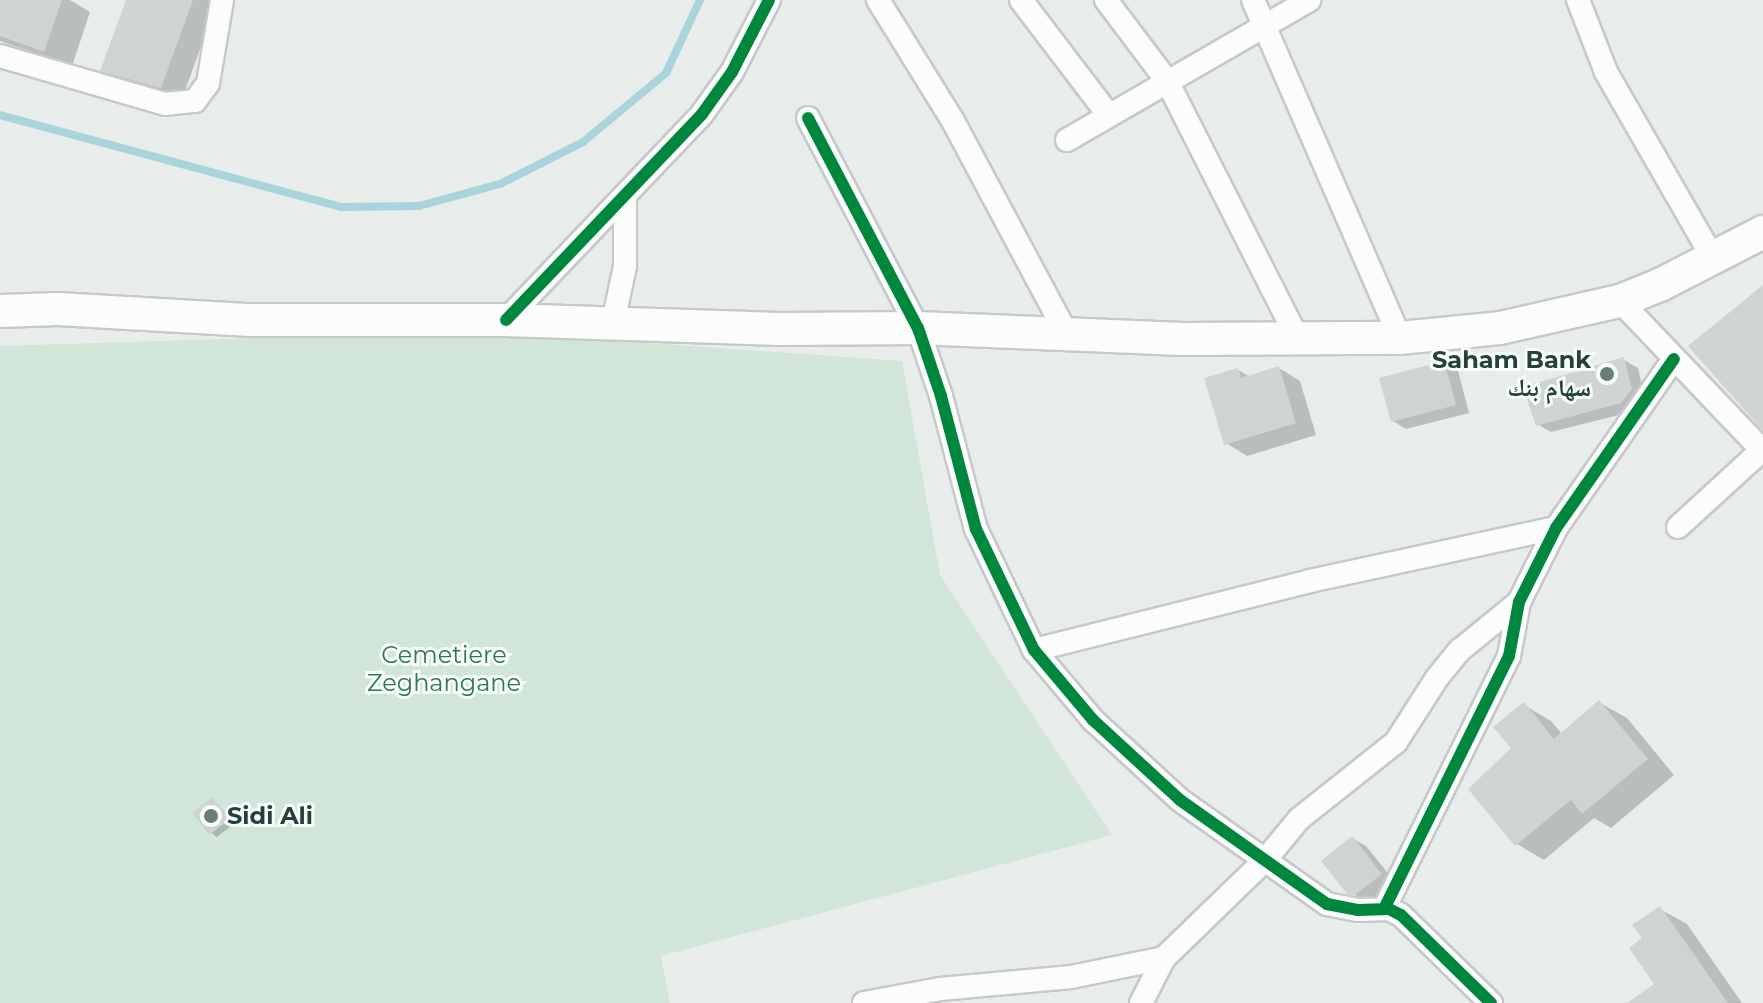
<!DOCTYPE html>
<meta charset="utf-8">
<style>
body{margin:0}
#map{position:relative;width:1763px;height:1003px;overflow:hidden;background:#e8edeb;font-family:Montserrat,"Noto Naskh Arabic",sans-serif}
div>[style]{position:absolute}
.green>*{inset:0;background:#d1e6d8}
.shadow>*{inset:0;background:#0003}
.stream>*{height:8px;margin:-4px;padding:0 4px;transform-origin:4px;border-radius:4px;background:#a9d4db}
.building>*{inset:0;background:#cfd4d2}
.roads{filter:drop-shadow(2px 0 #c5cac8) drop-shadow(-2px 0 #c5cac8) drop-shadow(0 2px #c5cac8) drop-shadow(0 -2px #c5cac8)}
.street>*{height:22px;margin:-11px;padding:0 11px;transform-origin:11px;border-radius:11px;background:#fcfcfc}
.secondary>*{height:32px;margin:-16px;padding:0 16px;transform-origin:16px;border-radius:16px;background:#fcfcfc}
.cycleway>*{height:12px;margin:-6px;padding:0 6px;transform-origin:6px;border-radius:6px;background:#00873e}
.dots>*{width:22px;height:22px;translate:-50% -50%;box-sizing:border-box;border:4px solid #f7fbf9;border-radius:50%}
span{translate:-50% -50%;white-space:nowrap;text-align:center;line-height:1.15;-webkit-text-stroke:6px #f7fbf9;paint-order:stroke}
.poi-label{font-size:24px;color:#24423a;font-weight:700}
.right{translate:-100% -50%;text-align:right}
.left{translate:0 -50%;text-align:left}
.park-label{font-size:24px;color:#2d7a4b}
</style>
<div id="map">
<div class="green">
<i style="clip-path:polygon(412px 333px,621px 341px,902px 361px,940px 575px,1112px 835px,661px 956px,670px 1003px,0 1003px,0 346px)"></i>
</div>
<div class="shadow">
<i style="clip-path:polygon(0 0,70px 0,90px 12px,72px 66px,0 41px)"></i>
<i style="clip-path:polygon(128px 0,218px 0,182px 99px,124px 82px,103px 70px)"></i>
<i style="clip-path:polygon(1624px 360px,1638px 368px,1645px 398px,1635px 411px,1551px 432px,1537px 424px)"></i>
<i style="clip-path:polygon(1444px 363px,1458px 371px,1469px 413px,1406px 429px,1393px 421px)"></i>
<i style="clip-path:polygon(1279px 368px,1300px 381px,1316px 435px,1247px 456px,1226px 443px,1238px 370px,1250px 377px)"></i>
<i style="clip-path:polygon(1600px 703px,1627px 718px,1674px 775px,1611px 828px,1594px 818px,1544px 860px,1517px 844px,1514px 749px,1524px 705px,1551px 721px,1562px 734px)"></i>
<i style="clip-path:polygon(212px 799px,235px 823px,217px 837px,211px 833px)"></i>
<i style="clip-path:polygon(1352px 838px,1366px 846px,1395px 882px,1370px 902px,1348px 892px)"></i>
<i style="clip-path:polygon(1660px 909px,1687px 924px,1742px 1003px,1631px 1003px,1657px 984px,1645px 939px)"></i>
</div>
<div class="stream">
<i style="left:0;top:115px;width:354px;rotate:15.1deg"></i>
<i style="left:342px;top:207px;width:77px;rotate:-0.7deg"></i>
<i style="left:419px;top:206px;width:84px;rotate:-15.2deg"></i>
<i style="left:500px;top:184px;width:93px;rotate:-26.8deg"></i>
<i style="left:583px;top:142px;width:108px;rotate:-39.7deg"></i>
<i style="left:666px;top:73px;width:81px;rotate:-65deg"></i>
</div>
<div class="building">
<i style="clip-path:polygon(0 0,62px 0,44px 52px,0 36px)"></i>
<i style="clip-path:polygon(126px 0,193px 0,161px 88px,100px 71px)"></i>
<i style="clip-path:polygon(1763px 285px,1763px 431px,1688px 346px)"></i>
<i style="clip-path:polygon(1624px 357px,1632px 389px,1621px 403px,1536px 426px,1523px 387px)"></i>
<i style="clip-path:polygon(1444px 361px,1456px 405px,1391px 422px,1379px 378px)"></i>
<i style="clip-path:polygon(1279px 366px,1296px 423px,1224px 445px,1204px 378px,1238px 368px,1241px 378px)"></i>
<i style="clip-path:polygon(1599px 700px,1648px 759px,1582px 814px,1571px 800px,1515px 846px,1468px 789px,1511px 748px,1493px 727px,1524px 702px,1554px 739px)"></i>
<i style="clip-path:polygon(212px 797px,230px 819px,209px 835px,192px 813px)"></i>
<i style="clip-path:polygon(1352px 836px,1382px 874px,1355px 895px,1347px 894px,1321px 861px)"></i>
<i style="clip-path:polygon(1660px 906px,1728px 1003px,1627px 1003px,1654px 984px,1629px 948px,1642px 938px,1632px 925px)"></i>
</div>
<div class="roads">
<div class="street">
<i style="left:878px;top:0;width:142px;rotate:58.2deg"></i>
<i style="left:953px;top:121px;width:244px;rotate:61.9deg"></i>
<i style="left:1021px;top:0;width:143px;rotate:52.7deg"></i>
<i style="left:1106px;top:0;width:101px;rotate:53deg"></i>
<i style="left:1167px;top:81px;width:289px;rotate:63.1deg"></i>
<i style="left:1253px;top:0;width:369px;rotate:66.5deg"></i>
<i style="left:1578px;top:0;width:77px;rotate:68.7deg"></i>
<i style="left:1606px;top:72px;width:215px;rotate:60.1deg"></i>
<i style="left:0;top:56px;width:172px;rotate:16.2deg"></i>
<i style="left:165px;top:104px;width:30px;rotate:-6deg"></i>
<i style="left:195px;top:101px;width:22px;rotate:-54deg"></i>
<i style="left:208px;top:83px;width:84px;rotate:-80.4deg"></i>
<i style="left:808px;top:118px;width:237px;rotate:62.4deg"></i>
<i style="left:918px;top:328px;width:72px;rotate:71.3deg"></i>
<i style="left:941px;top:396px;width:138px;rotate:75.3deg"></i>
<i style="left:976px;top:529px;width:134px;rotate:64.4deg"></i>
<i style="left:1034px;top:650px;width:92px;rotate:49.9deg"></i>
<i style="left:1093px;top:720px;width:118px;rotate:42.6deg"></i>
<i style="left:1180px;top:800px;width:180px;rotate:35.3deg"></i>
<i style="left:1327px;top:904px;width:32px;rotate:11deg"></i>
<i style="left:1358px;top:910px;width:31px;rotate:-2deg"></i>
<i style="left:1389px;top:909px;width:13px;rotate:27deg"></i>
<i style="left:1401px;top:915px;width:126px;rotate:44.4deg"></i>
<i style="left:1067px;top:140px;width:280px;rotate:-30deg"></i>
<i style="left:1620px;top:301px;width:206px;rotate:46.4deg"></i>
<i style="left:506px;top:320px;width:284px;rotate:-46.4deg"></i>
<i style="left:702px;top:114px;width:52px;rotate:-54.5deg"></i>
<i style="left:732px;top:72px;width:81px;rotate:-62.8deg"></i>
<i style="left:613px;top:323px;width:58px;rotate:-78.1deg"></i>
<i style="left:625px;top:266px;width:69px;rotate:-90deg"></i>
<i style="left:1678px;top:527px;width:115px;rotate:-42.5deg"></i>
<i style="left:1034px;top:650px;width:284px;rotate:-14deg"></i>
<i style="left:1310px;top:581px;width:252px;rotate:-12.2deg"></i>
<i style="left:1384px;top:909px;width:282px;rotate:-63.7deg"></i>
<i style="left:1509px;top:656px;width:55px;rotate:-79.5deg"></i>
<i style="left:1519px;top:602px;width:83px;rotate:-63.4deg"></i>
<i style="left:1556px;top:528px;width:206px;rotate:-55.1deg"></i>
<i style="left:864px;top:1003px;width:77px;rotate:-10.4deg"></i>
<i style="left:940px;top:989px;width:132px;rotate:-5.2deg"></i>
<i style="left:1071px;top:977px;width:95px;rotate:-11.5deg"></i>
<i style="left:1141px;top:1003px;width:51px;rotate:-62.9deg"></i>
<i style="left:1164px;top:958px;width:142px;rotate:-44.1deg"></i>
<i style="left:1266px;top:859px;width:52px;rotate:-50.5deg"></i>
<i style="left:1299px;top:819px;width:124px;rotate:-38.4deg"></i>
<i style="left:1396px;top:742px;width:76px;rotate:-57.4deg"></i>
<i style="left:1437px;top:678px;width:36px;rotate:-51deg"></i>
<i style="left:1460px;top:650px;width:76px;rotate:-39.1deg"></i>
</div>
<div class="secondary">
<i style="left:0;top:311px;width:58px;rotate:-2deg"></i>
<i style="left:58px;top:309px;width:193px;rotate:3.3deg"></i>
<i style="left:251px;top:320px;width:255px"></i>
<i style="left:506px;top:320px;width:274px;rotate:1.9deg"></i>
<i style="left:780px;top:329px;width:138px;rotate:-0.4deg"></i>
<i style="left:918px;top:328px;width:265px;rotate:2.4deg"></i>
<i style="left:1183px;top:339px;width:217px;rotate:-0.3deg"></i>
<i style="left:1400px;top:338px;width:100px;rotate:-5.7deg"></i>
<i style="left:1500px;top:328px;width:123px;rotate:-12.7deg"></i>
<i style="left:1620px;top:301px;width:45px;rotate:-22deg"></i>
<i style="left:1662px;top:284px;width:114px;rotate:-27.2deg"></i>
</div>
</div>
<div class="cycleway">
<i style="left:808px;top:118px;width:237px;rotate:62.4deg"></i>
<i style="left:918px;top:328px;width:72px;rotate:71.3deg"></i>
<i style="left:941px;top:396px;width:138px;rotate:75.3deg"></i>
<i style="left:976px;top:529px;width:134px;rotate:64.4deg"></i>
<i style="left:1034px;top:650px;width:92px;rotate:49.9deg"></i>
<i style="left:1093px;top:720px;width:118px;rotate:42.6deg"></i>
<i style="left:1180px;top:800px;width:180px;rotate:35.3deg"></i>
<i style="left:1327px;top:904px;width:32px;rotate:11deg"></i>
<i style="left:1358px;top:910px;width:31px;rotate:-2deg"></i>
<i style="left:1389px;top:909px;width:13px;rotate:27deg"></i>
<i style="left:1401px;top:915px;width:126px;rotate:44.4deg"></i>
<i style="left:506px;top:320px;width:284px;rotate:-46.4deg"></i>
<i style="left:702px;top:114px;width:52px;rotate:-54.5deg"></i>
<i style="left:732px;top:72px;width:81px;rotate:-62.8deg"></i>
<i style="left:1384px;top:909px;width:282px;rotate:-63.7deg"></i>
<i style="left:1509px;top:656px;width:55px;rotate:-79.5deg"></i>
<i style="left:1519px;top:602px;width:83px;rotate:-63.4deg"></i>
<i style="left:1556px;top:528px;width:206px;rotate:-55.1deg"></i>
</div>
<div class="dots">
<i style="left:1607px;top:374px;background:#697e78"></i>
<i style="left:211px;top:816px;background:#697e78"></i>
</div>
<div class="poi-label">
<span class="right" style="left:1591px;top:374px">Saham Bank<br>سهام بنك</span>
<span class="left" style="left:227px;top:816px">Sidi Ali</span>
</div>
<div class="park-label">
<span style="left:444px;top:669px">Cemetiere<br>Zeghangane</span>
</div>
</div>
